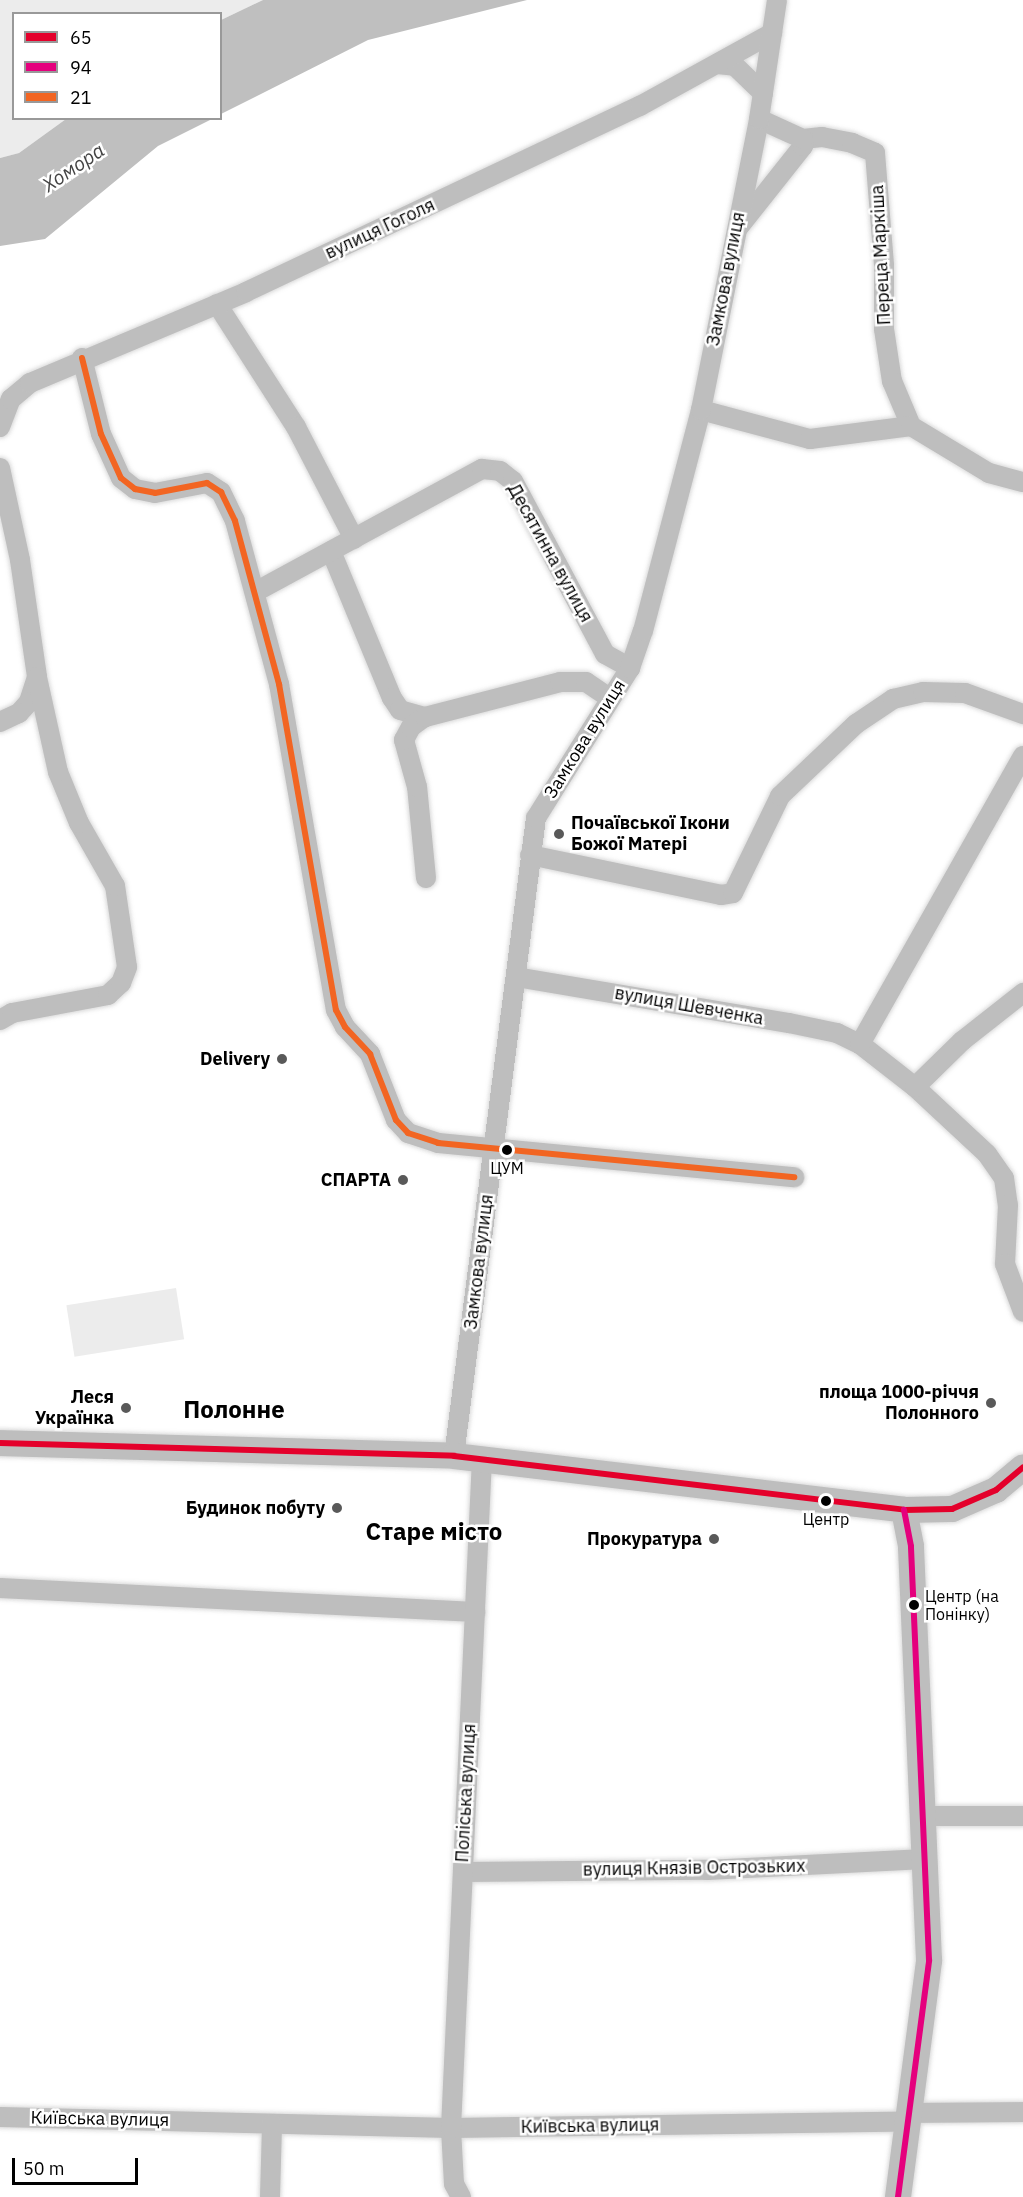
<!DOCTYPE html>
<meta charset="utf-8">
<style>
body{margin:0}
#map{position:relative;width:1023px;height:2197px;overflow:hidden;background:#fff;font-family:"IBM Plex Sans",sans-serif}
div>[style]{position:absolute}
.green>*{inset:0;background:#ececec;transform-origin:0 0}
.water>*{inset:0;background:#bfbfbf}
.roads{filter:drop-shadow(0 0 2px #dbdbdb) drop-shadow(0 0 2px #dbdbdb)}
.minor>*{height:20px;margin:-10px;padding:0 10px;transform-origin:10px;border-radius:10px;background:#bebebe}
.major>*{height:26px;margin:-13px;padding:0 13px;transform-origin:13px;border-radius:13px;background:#bebebe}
.bus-1>*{height:6px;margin:-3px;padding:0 3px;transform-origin:3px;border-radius:3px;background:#e4002b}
.bus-2>*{height:6px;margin:-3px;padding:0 3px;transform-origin:3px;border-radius:3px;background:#e5007d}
.bus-3>*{height:6px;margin:-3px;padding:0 3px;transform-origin:3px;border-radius:3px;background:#f26522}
.dots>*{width:16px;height:16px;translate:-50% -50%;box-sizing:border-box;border:3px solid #fff;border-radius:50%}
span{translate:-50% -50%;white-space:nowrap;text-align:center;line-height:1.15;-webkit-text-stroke:5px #fff;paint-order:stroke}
.bus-label{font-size:16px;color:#000}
.left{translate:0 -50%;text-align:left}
.street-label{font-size:18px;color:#000}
.poi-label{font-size:18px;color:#000;font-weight:700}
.right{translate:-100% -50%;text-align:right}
.water-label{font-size:20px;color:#444;font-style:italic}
.district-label{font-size:24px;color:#000;font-weight:700}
.legend{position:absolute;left:12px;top:12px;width:210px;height:108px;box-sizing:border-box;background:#fff;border:2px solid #999;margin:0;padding:8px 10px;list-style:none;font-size:18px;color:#000}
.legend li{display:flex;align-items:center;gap:12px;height:30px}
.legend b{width:30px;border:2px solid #999}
.scale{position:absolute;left:12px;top:2158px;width:126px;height:27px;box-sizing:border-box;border:3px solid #000;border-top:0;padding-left:8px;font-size:18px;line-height:21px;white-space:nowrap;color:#000;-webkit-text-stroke:4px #fff;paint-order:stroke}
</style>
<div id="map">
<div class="green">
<div style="clip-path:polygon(0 0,263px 0,221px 20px,220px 14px,14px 14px,14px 118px,66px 119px,19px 153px,0 158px)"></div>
<div style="left:176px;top:1288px;width:52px;height:111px;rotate:81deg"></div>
</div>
<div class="water">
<div style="clip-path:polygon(263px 0,527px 0,368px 40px,221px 114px,221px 20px)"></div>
<div style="clip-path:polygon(66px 119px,66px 118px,212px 119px,158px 146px,45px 239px,0 246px,0 158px,19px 153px)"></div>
</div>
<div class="roads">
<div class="minor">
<div style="left:717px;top:64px;width:18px;rotate:6deg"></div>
<div style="left:735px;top:66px;width:39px;rotate:44deg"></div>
<div style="left:803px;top:139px;width:19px;rotate:-6deg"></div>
<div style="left:822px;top:137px;width:31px;rotate:11deg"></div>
<div style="left:852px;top:143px;width:25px;rotate:23deg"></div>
<div style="left:875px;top:153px;width:112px;rotate:85.4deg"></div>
<div style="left:884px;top:265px;width:64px;rotate:90deg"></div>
<div style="left:884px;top:329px;width:53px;rotate:81.3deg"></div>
<div style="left:892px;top:381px;width:49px;rotate:67.1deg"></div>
<div style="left:738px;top:228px;width:105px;rotate:-51.6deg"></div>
<div style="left:803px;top:146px;width:7px;rotate:-90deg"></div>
<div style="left:803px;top:139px;width:48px;rotate:-155.6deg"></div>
<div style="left:217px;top:304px;width:146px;rotate:57.3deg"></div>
<div style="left:296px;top:427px;width:126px;rotate:62.6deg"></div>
<div style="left:82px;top:358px;width:78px;rotate:76deg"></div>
<div style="left:101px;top:434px;width:48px;rotate:65.6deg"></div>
<div style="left:121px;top:478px;width:18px;rotate:38deg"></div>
<div style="left:135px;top:489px;width:20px;rotate:11deg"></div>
<div style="left:155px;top:493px;width:53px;rotate:-10.9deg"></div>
<div style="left:207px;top:483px;width:17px;rotate:33deg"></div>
<div style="left:221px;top:492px;width:32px;rotate:64deg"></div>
<div style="left:235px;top:521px;width:169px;rotate:74.9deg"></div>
<div style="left:279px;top:684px;width:331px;rotate:80.1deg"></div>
<div style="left:336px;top:1010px;width:19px;rotate:62deg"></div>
<div style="left:345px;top:1027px;width:37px;rotate:47deg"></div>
<div style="left:370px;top:1054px;width:71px;rotate:68.5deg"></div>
<div style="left:396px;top:1120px;width:18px;rotate:47deg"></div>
<div style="left:408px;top:1133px;width:32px;rotate:18deg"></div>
<div style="left:438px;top:1143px;width:358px;rotate:5.5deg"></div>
<div style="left:701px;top:410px;width:113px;rotate:14.9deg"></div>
<div style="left:810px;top:439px;width:102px;rotate:-7.3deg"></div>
<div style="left:911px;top:426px;width:91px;rotate:31.1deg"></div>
<div style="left:989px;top:473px;width:35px;rotate:15deg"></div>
<div style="left:0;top:427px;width:30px;rotate:-69deg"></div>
<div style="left:11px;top:399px;width:25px;rotate:-40deg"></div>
<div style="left:30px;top:383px;width:234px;rotate:-22.8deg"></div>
<div style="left:246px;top:292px;width:436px;rotate:-25.3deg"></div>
<div style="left:640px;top:106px;width:151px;rotate:-28.9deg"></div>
<div style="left:0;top:468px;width:94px;rotate:77.7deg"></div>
<div style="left:20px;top:560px;width:118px;rotate:81.7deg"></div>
<div style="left:37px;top:677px;width:26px;rotate:108deg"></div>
<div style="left:29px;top:702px;width:15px;rotate:132deg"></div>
<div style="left:19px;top:713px;width:21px;rotate:155deg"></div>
<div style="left:331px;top:551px;width:159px;rotate:67.5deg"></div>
<div style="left:392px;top:698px;width:14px;rotate:56deg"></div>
<div style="left:400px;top:710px;width:26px;rotate:16deg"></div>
<div style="left:257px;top:591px;width:256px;rotate:-28.5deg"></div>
<div style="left:482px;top:469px;width:18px;rotate:6deg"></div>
<div style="left:500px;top:471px;width:16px;rotate:38deg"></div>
<div style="left:513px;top:481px;width:196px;rotate:62deg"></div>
<div style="left:605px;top:654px;width:29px;rotate:29deg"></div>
<div style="left:530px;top:855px;width:195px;rotate:11.8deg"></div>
<div style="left:721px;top:895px;width:12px;rotate:-9deg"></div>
<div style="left:733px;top:893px;width:108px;rotate:-64.1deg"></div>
<div style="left:780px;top:796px;width:105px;rotate:-43.5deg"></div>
<div style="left:856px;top:724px;width:45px;rotate:-34deg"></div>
<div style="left:893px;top:699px;width:31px;rotate:-13deg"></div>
<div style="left:923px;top:692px;width:42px;rotate:1.4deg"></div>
<div style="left:965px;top:693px;width:62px;rotate:19.9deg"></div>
<div style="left:426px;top:878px;width:91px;rotate:-95.6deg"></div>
<div style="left:417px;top:787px;width:49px;rotate:-105.5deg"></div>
<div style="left:404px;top:740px;width:15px;rotate:-62deg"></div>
<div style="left:411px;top:727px;width:17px;rotate:-36deg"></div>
<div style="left:425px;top:717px;width:139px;rotate:-14.5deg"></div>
<div style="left:560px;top:682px;width:26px"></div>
<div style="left:586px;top:682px;width:29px;rotate:34deg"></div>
<div style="left:516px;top:977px;width:277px;rotate:9.6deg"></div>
<div style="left:789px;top:1023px;width:49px;rotate:11.8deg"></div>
<div style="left:837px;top:1033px;width:25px;rotate:26deg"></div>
<div style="left:860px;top:1044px;width:70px;rotate:38deg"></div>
<div style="left:915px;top:1087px;width:98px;rotate:42.9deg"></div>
<div style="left:987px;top:1154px;width:29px;rotate:55deg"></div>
<div style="left:1004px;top:1178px;width:27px;rotate:82deg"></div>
<div style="left:1008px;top:1205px;width:59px;rotate:92.9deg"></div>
<div style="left:1005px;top:1264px;width:51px;rotate:69.4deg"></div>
<div style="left:0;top:1020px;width:14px;rotate:-30deg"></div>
<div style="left:12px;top:1013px;width:98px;rotate:-10.6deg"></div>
<div style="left:108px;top:995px;width:18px;rotate:-43deg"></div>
<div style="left:121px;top:983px;width:17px;rotate:-69deg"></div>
<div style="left:127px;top:967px;width:82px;rotate:-98.4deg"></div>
<div style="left:115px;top:886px;width:73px;rotate:-119.7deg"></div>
<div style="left:79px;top:823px;width:55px;rotate:-112.4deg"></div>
<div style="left:58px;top:772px;width:97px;rotate:-102.5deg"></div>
<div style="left:860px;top:1044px;width:331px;rotate:-60.5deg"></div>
<div style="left:915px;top:1087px;width:66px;rotate:-44.4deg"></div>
<div style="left:962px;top:1041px;width:78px;rotate:-38.2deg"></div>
<div style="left:454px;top:1456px;width:643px;rotate:-82.68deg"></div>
<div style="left:536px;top:818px;width:177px;rotate:-57.9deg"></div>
<div style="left:630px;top:668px;width:39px;rotate:-71deg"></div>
<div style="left:643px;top:631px;width:228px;rotate:-75.3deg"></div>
<div style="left:701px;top:410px;width:297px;rotate:-78.7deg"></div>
<div style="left:759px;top:119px;width:120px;rotate:-81.4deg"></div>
<div style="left:0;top:1588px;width:476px;rotate:2.9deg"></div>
<div style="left:924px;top:1816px;width:99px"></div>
<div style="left:463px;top:1872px;width:244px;rotate:-0.5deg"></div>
<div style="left:707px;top:1870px;width:218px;rotate:-2.9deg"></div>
<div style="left:911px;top:2113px;width:112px;rotate:-0.5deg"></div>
<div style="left:0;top:2117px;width:451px;rotate:1.4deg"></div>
<div style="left:451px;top:2128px;width:457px;rotate:-0.8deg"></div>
<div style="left:270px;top:2197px;width:73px;rotate:-88.4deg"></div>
<div style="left:461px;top:2197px;width:15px;rotate:-118deg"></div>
<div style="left:454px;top:2184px;width:56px;rotate:-93.1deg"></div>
<div style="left:451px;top:2128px;width:671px;rotate:-87.35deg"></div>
</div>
<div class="major">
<div style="left:0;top:1443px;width:454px;rotate:1.6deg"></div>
<div style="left:454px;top:1456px;width:453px;rotate:6.8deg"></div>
<div style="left:904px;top:1510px;width:48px;rotate:-1.2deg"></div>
<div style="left:952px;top:1509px;width:48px;rotate:-23.4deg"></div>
<div style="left:996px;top:1490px;width:35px;rotate:-40deg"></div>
<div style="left:898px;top:2197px;width:239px;rotate:-82.5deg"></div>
<div style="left:929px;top:1960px;width:414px;rotate:-92.5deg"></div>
<div style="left:911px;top:1546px;width:37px;rotate:-101deg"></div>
</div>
</div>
<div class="bus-1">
<div style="left:0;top:1443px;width:454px;rotate:1.6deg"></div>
<div style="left:454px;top:1456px;width:453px;rotate:6.8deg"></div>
<div style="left:904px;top:1510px;width:48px;rotate:-1.2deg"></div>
<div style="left:952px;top:1509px;width:48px;rotate:-23.4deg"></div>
<div style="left:996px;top:1490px;width:35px;rotate:-40deg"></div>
</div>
<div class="bus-2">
<div style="left:898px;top:2197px;width:239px;rotate:-82.5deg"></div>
<div style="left:929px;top:1960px;width:414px;rotate:-92.5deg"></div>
<div style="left:911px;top:1546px;width:37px;rotate:-101deg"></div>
</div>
<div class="bus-3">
<div style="left:82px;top:358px;width:78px;rotate:76deg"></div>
<div style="left:101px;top:434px;width:48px;rotate:65.6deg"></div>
<div style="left:121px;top:478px;width:18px;rotate:38deg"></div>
<div style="left:135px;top:489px;width:20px;rotate:11deg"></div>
<div style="left:155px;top:493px;width:53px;rotate:-10.9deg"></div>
<div style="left:207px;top:483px;width:17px;rotate:33deg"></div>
<div style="left:221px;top:492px;width:32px;rotate:64deg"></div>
<div style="left:235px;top:521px;width:169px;rotate:74.9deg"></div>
<div style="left:279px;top:684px;width:331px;rotate:80.1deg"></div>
<div style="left:336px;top:1010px;width:19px;rotate:62deg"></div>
<div style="left:345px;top:1027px;width:37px;rotate:47deg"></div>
<div style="left:370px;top:1054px;width:71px;rotate:68.5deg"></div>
<div style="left:396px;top:1120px;width:18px;rotate:47deg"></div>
<div style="left:408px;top:1133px;width:32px;rotate:18deg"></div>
<div style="left:438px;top:1143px;width:358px;rotate:5.5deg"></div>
</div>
<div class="dots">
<div style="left:559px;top:834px;background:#595959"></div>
<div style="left:282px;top:1059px;background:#595959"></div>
<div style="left:507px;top:1150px;background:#000"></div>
<div style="left:403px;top:1180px;background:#595959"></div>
<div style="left:991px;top:1403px;background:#595959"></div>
<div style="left:126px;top:1408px;background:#595959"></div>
<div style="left:826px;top:1501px;background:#000"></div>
<div style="left:337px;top:1508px;background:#595959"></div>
<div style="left:714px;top:1539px;background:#595959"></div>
<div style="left:914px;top:1605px;background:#000"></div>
</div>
<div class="bus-label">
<span style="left:507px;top:1168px">ЦУМ</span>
<span style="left:826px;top:1519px">Центр</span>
<span class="left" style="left:925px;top:1605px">Центр (на<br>Понінку)</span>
</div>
<div class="street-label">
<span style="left:380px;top:229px;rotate:-25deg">вулиця Гоголя</span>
<span style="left:881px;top:255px;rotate:-93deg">Переца Маркіша</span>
<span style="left:726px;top:279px;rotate:-79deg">Замкова вулиця</span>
<span style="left:550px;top:553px;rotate:61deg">Десятинна вулиця</span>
<span style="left:585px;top:739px;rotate:-58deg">Замкова вулиця</span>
<span style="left:689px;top:1006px;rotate:10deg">вулиця Шевченка</span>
<span style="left:479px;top:1262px;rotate:-83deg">Замкова вулиця</span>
<span style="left:466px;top:1793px;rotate:-87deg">Поліська вулиця</span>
<span style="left:694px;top:1868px;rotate:-1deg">вулиця Князів Острозьких</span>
<span style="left:100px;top:2119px;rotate:1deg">Київська вулиця</span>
<span style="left:590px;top:2126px;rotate:-1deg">Київська вулиця</span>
</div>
<div class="poi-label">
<span class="left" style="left:571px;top:834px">Почаївської Ікони<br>Божої Матері</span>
<span class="right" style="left:270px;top:1059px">Delivery</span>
<span class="right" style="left:391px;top:1180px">СПАРТА</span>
<span class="right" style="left:979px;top:1403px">площа 1000-річчя<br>Полонного</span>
<span class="right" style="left:114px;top:1408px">Леся<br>Українка</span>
<span class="right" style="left:325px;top:1508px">Будинок побуту</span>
<span class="right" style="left:702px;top:1539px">Прокуратура</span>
</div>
<div class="water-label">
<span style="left:73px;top:167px;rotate:-34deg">Хомора</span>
</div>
<div class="district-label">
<span style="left:234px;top:1410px">Полонне</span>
<span style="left:434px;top:1532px">Старе місто</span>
</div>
<ul class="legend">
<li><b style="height:8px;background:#e4002b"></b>65</li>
<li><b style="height:8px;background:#e5007d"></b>94</li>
<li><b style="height:8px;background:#f26522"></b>21</li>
</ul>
<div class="scale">50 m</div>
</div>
